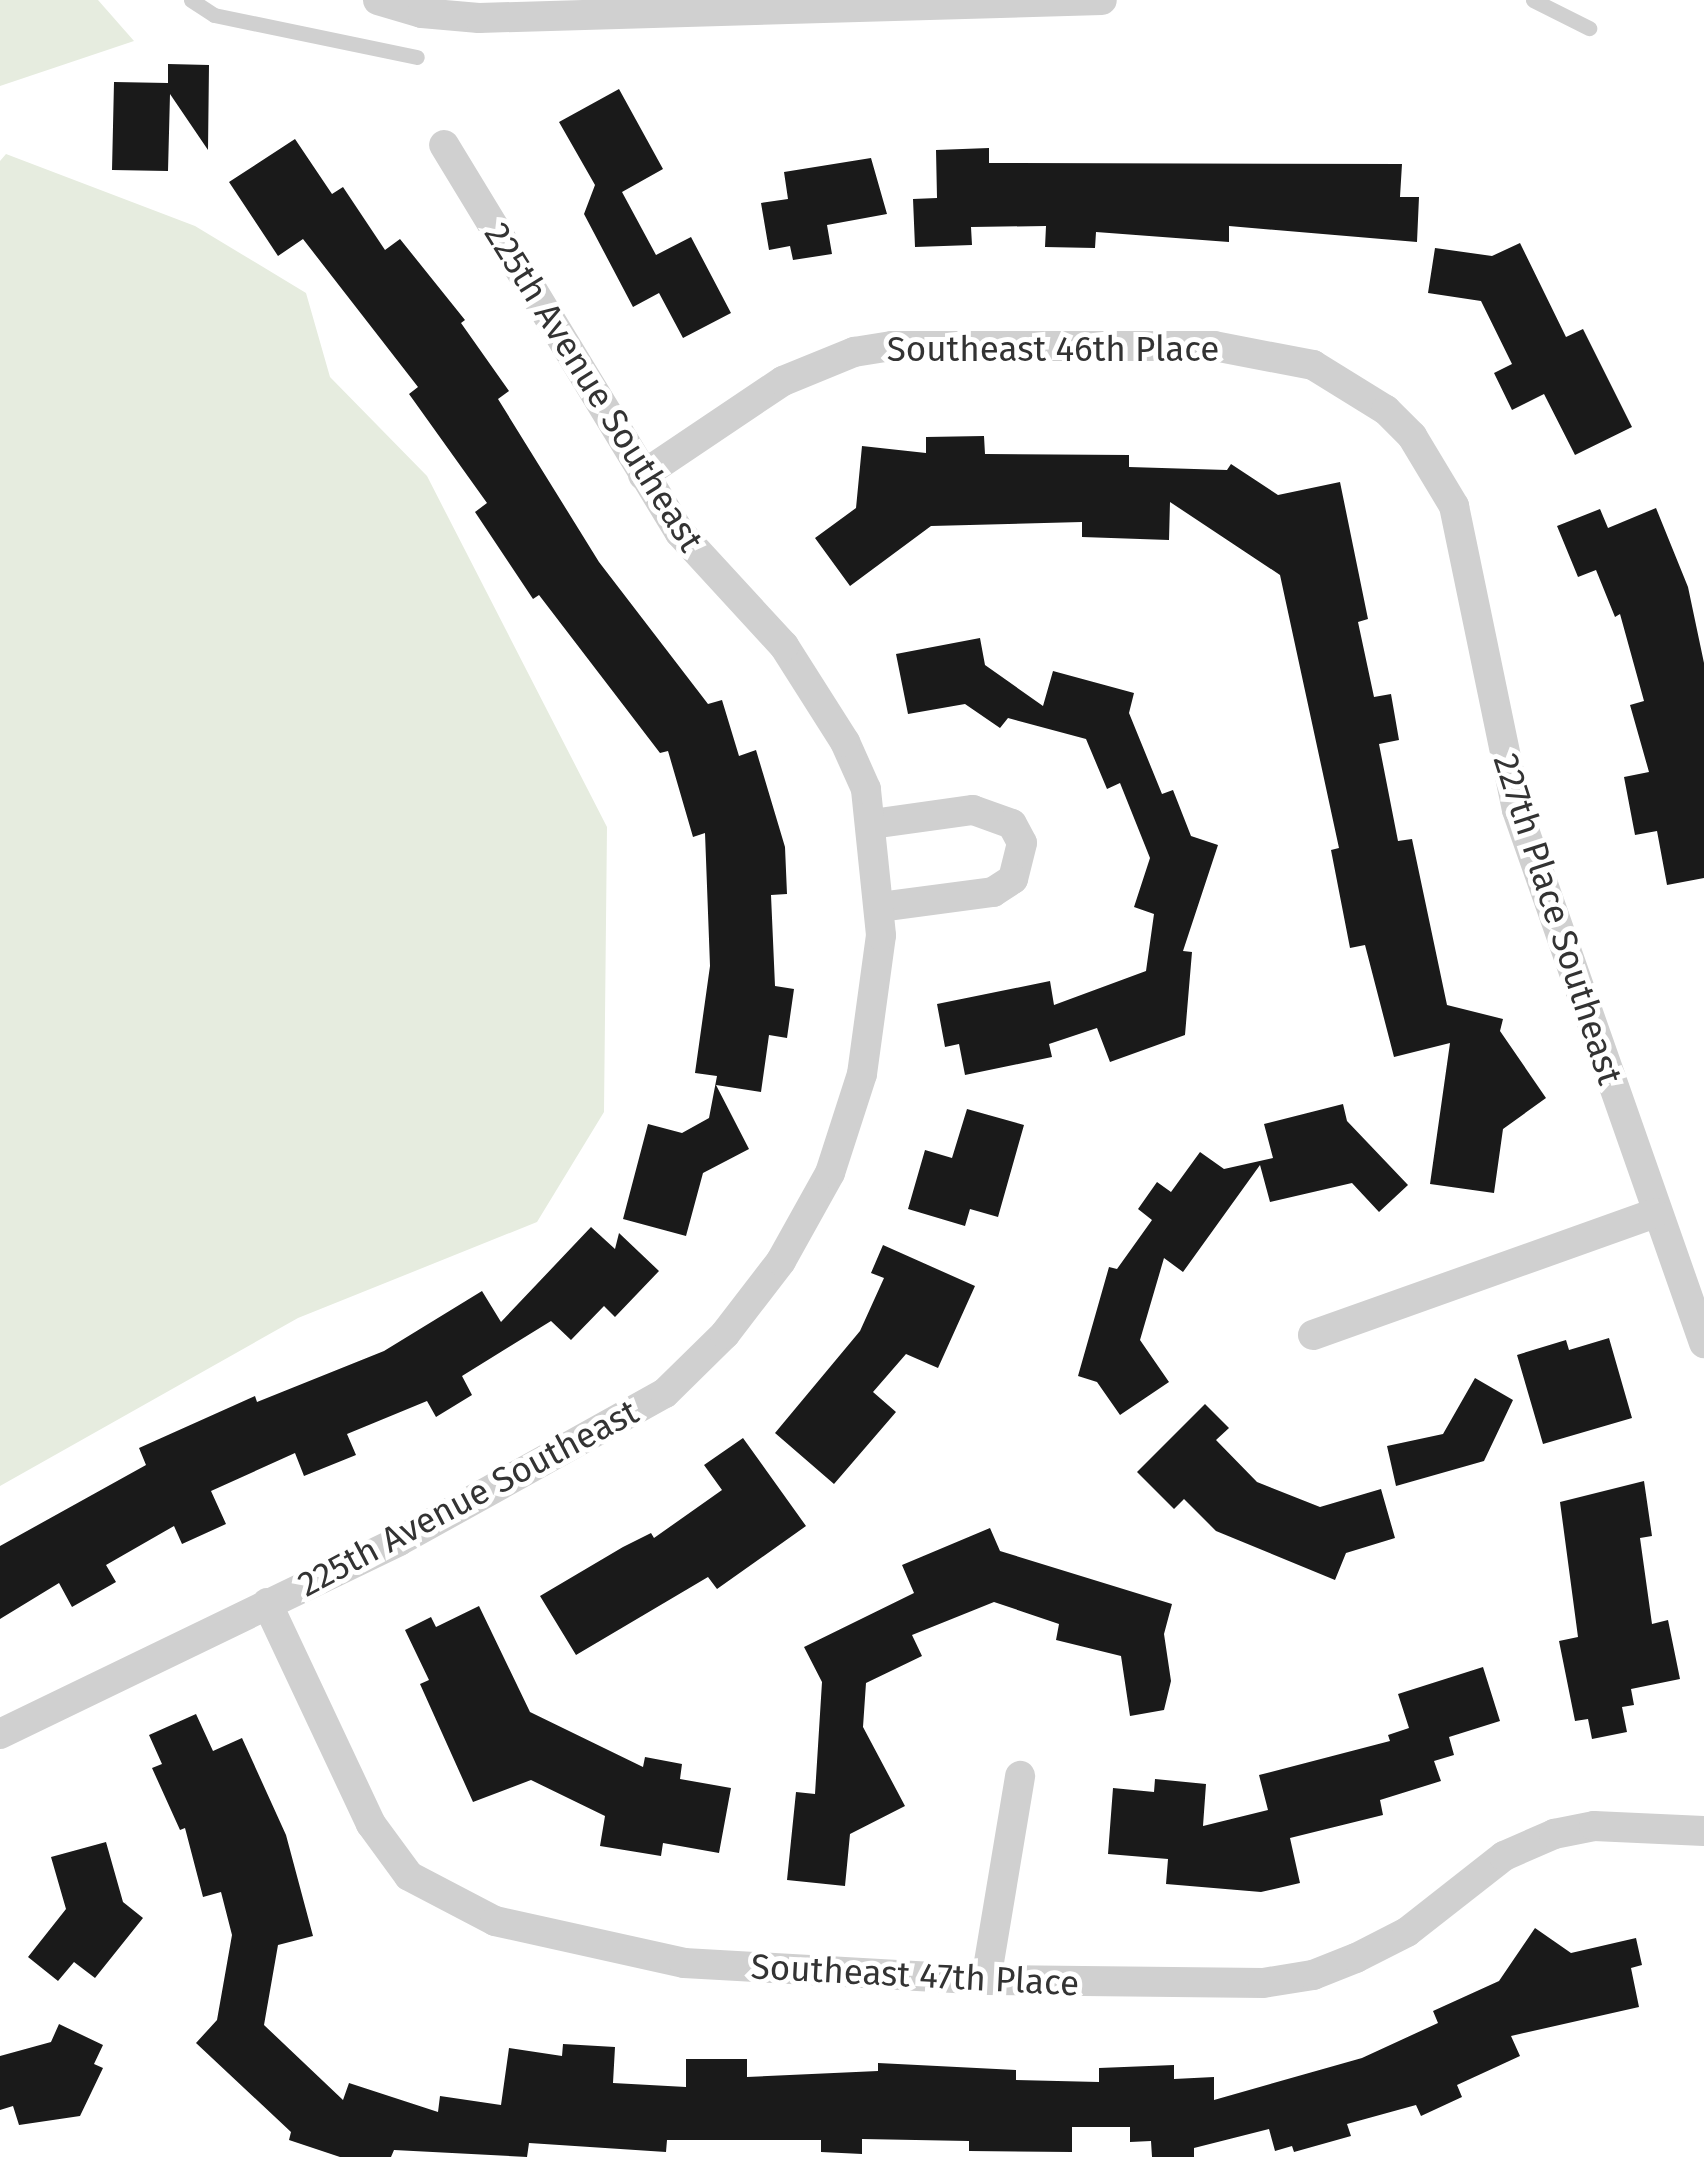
<!DOCTYPE html>
<style>
body{margin:0}
#map{position:relative;width:1704px;height:2157px;overflow:hidden;background:#fff;font-family:"Fira Sans",sans-serif}
div>[style]{position:absolute}
.green>*{inset:0;background:#e6ecdf}
.building>*{inset:0;background:#1a1a1a}
.lane>*{height:15px;margin:-7.5px;padding:0 7.5px;transform-origin:7.5px;border-radius:7.5px;background:#d0d0d0}
.street>*{height:30px;margin:-15px;padding:0 15px;transform-origin:15px;border-radius:15px;background:#d0d0d0}
span{translate:-50% -50%;white-space:nowrap;text-align:center;line-height:1.15;-webkit-text-stroke:10px #fff;paint-order:stroke}
.street-label{font-size:35px;color:#333}
</style>
<div id="map">
<div class="green">
<div style="clip-path:polygon(0 0,98px 0,134px 41px,0 86px)"></div>
<div style="clip-path:polygon(6px 154px,195px 226px,306px 293px,330px 377px,427px 476px,607px 827px,604px 1112px,537px 1222px,298px 1318px,0 1486px,0 161px)"></div>
</div>
<div class="building">
<div style="clip-path:polygon(168px 64px,209px 65px,208px 150px,170px 94px,168px 171px,112px 170px,114px 82px,168px 83px)"></div>
<div style="clip-path:polygon(619px 89px,663px 169px,622px 192px,656px 255px,691px 237px,731px 313px,683px 338px,659px 293px,633px 307px,584px 214px,595px 185px,559px 122px)"></div>
<div style="clip-path:polygon(295px 139px,332px 194px,343px 187px,385px 250px,400px 239px,465px 320px,461px 323px,509px 391px,498px 399px,599px 562px,708px 704px,722px 700px,739px 756px,756px 750px,785px 847px,787px 894px,771px 895px,775px 986px,794px 989px,787px 1038px,769px 1035px,761px 1092px,716px 1085px,749px 1149px,703px 1173px,686px 1236px,623px 1219px,648px 1124px,682px 1133px,709px 1118px,717px 1076px,695px 1073px,710px 966px,705px 833px,693px 837px,668px 751px,660px 753px,539px 595px,533px 599px,475px 512px,487px 503px,409px 394px,418px 387px,303px 239px,278px 256px,229px 182px)"></div>
<div style="clip-path:polygon(989px 148px,989px 163px,1402px 164px,1400px 197px,1419px 197px,1417px 242px,1229px 226px,1229px 242px,1096px 232px,1095px 248px,1045px 247px,1046px 226px,971px 227px,972px 245px,915px 247px,913px 199px,937px 198px,936px 150px)"></div>
<div style="clip-path:polygon(871px 158px,887px 214px,827px 225px,832px 254px,793px 260px,790px 246px,769px 250px,761px 203px,788px 199px,784px 172px)"></div>
<div style="clip-path:polygon(1520px 243px,1566px 337px,1583px 329px,1632px 427px,1575px 455px,1544px 394px,1512px 410px,1494px 373px,1512px 364px,1481px 301px,1428px 293px,1435px 248px,1492px 256px)"></div>
<div style="clip-path:polygon(984px 436px,985px 454px,1129px 455px,1129px 467px,1227px 470px,1231px 464px,1278px 495px,1340px 482px,1368px 619px,1358px 622px,1374px 697px,1391px 694px,1399px 740px,1379px 744px,1398px 841px,1412px 839px,1447px 1005px,1503px 1019px,1500px 1031px,1546px 1098px,1503px 1129px,1494px 1193px,1430px 1184px,1450px 1043px,1394px 1057px,1365px 945px,1350px 948px,1331px 850px,1339px 848px,1280px 575px,1170px 502px,1169px 540px,1082px 537px,1082px 522px,931px 526px,850px 586px,815px 538px,856px 508px,862px 446px,926px 453px,926px 437px)"></div>
<div style="clip-path:polygon(1656px 508px,1688px 587px,1704px 663px,1704px 878px,1667px 885px,1657px 831px,1635px 835px,1624px 777px,1649px 772px,1630px 705px,1644px 701px,1620px 614px,1615px 617px,1596px 570px,1578px 577px,1557px 526px,1600px 509px,1608px 528px)"></div>
<div style="clip-path:polygon(980px 638px,985px 665px,1043px 706px,1053px 671px,1134px 693px,1129px 713px,1162px 794px,1173px 790px,1191px 836px,1218px 845px,1183px 951px,1192px 952px,1185px 1035px,1110px 1062px,1097px 1028px,1049px 1044px,1052px 1057px,965px 1075px,959px 1044px,945px 1047px,937px 1004px,1050px 981px,1054px 1005px,1146px 971px,1154px 914px,1134px 907px,1150px 858px,1120px 783px,1107px 789px,1086px 739px,1008px 718px,1000px 728px,965px 704px,908px 714px,896px 654px)"></div>
<div style="clip-path:polygon(1343px 1104px,1347px 1121px,1408px 1185px,1379px 1212px,1352px 1183px,1270px 1202px,1260px 1165px,1183px 1272px,1164px 1258px,1140px 1340px,1169px 1382px,1120px 1415px,1097px 1382px,1078px 1376px,1109px 1267px,1117px 1269px,1152px 1220px,1138px 1209px,1157px 1182px,1171px 1192px,1200px 1152px,1224px 1169px,1273px 1158px,1264px 1124px)"></div>
<div style="clip-path:polygon(967px 1109px,1024px 1125px,998px 1217px,970px 1209px,965px 1226px,908px 1209px,925px 1150px,952px 1158px)"></div>
<div style="clip-path:polygon(591px 1227px,615px 1249px,619px 1233px,659px 1271px,615px 1317px,604px 1306px,571px 1340px,551px 1321px,462px 1376px,472px 1395px,436px 1417px,427px 1401px,347px 1434px,356px 1455px,304px 1476px,295px 1453px,211px 1491px,226px 1524px,182px 1544px,174px 1526px,106px 1565px,116px 1582px,72px 1607px,59px 1583px,0 1619px,0 1546px,146px 1465px,139px 1448px,255px 1396px,257px 1402px,384px 1351px,482px 1291px,501px 1322px)"></div>
<div style="clip-path:polygon(883px 1245px,975px 1286px,938px 1368px,906px 1354px,873px 1392px,896px 1412px,834px 1484px,775px 1433px,860px 1331px,884px 1278px,871px 1273px)"></div>
<div style="clip-path:polygon(1609px 1338px,1632px 1418px,1543px 1444px,1517px 1355px,1566px 1340px,1569px 1350px)"></div>
<div style="clip-path:polygon(1475px 1378px,1513px 1400px,1484px 1461px,1396px 1486px,1387px 1446px,1443px 1434px)"></div>
<div style="clip-path:polygon(1205px 1404px,1229px 1428px,1216px 1440px,1257px 1482px,1320px 1507px,1381px 1489px,1395px 1538px,1346px 1553px,1335px 1580px,1216px 1531px,1184px 1499px,1174px 1509px,1137px 1472px)"></div>
<div style="clip-path:polygon(743px 1438px,806px 1526px,717px 1589px,708px 1577px,576px 1655px,540px 1596px,623px 1547px,651px 1533px,654px 1538px,722px 1490px,704px 1465px)"></div>
<div style="clip-path:polygon(1644px 1481px,1652px 1536px,1640px 1538px,1652px 1624px,1668px 1620px,1680px 1679px,1631px 1689px,1634px 1705px,1622px 1707px,1627px 1732px,1592px 1739px,1588px 1719px,1575px 1721px,1559px 1641px,1578px 1637px,1560px 1502px)"></div>
<div style="clip-path:polygon(990px 1528px,1000px 1551px,1172px 1604px,1164px 1634px,1171px 1681px,1164px 1710px,1130px 1716px,1121px 1656px,1056px 1640px,1059px 1624px,994px 1602px,912px 1635px,922px 1656px,866px 1683px,863px 1727px,905px 1806px,850px 1834px,845px 1886px,787px 1880px,796px 1792px,815px 1794px,822px 1682px,804px 1647px,914px 1593px,902px 1565px)"></div>
<div style="clip-path:polygon(479px 1606px,530px 1712px,643px 1767px,645px 1757px,682px 1764px,680px 1779px,731px 1788px,719px 1853px,663px 1843px,661px 1856px,600px 1846px,605px 1816px,531px 1780px,473px 1802px,420px 1684px,429px 1680px,405px 1630px,431px 1617px,436px 1627px)"></div>
<div style="clip-path:polygon(1483px 1667px,1500px 1721px,1449px 1737px,1454px 1755px,1434px 1761px,1441px 1781px,1380px 1800px,1383px 1815px,1290px 1838px,1300px 1883px,1261px 1892px,1166px 1884px,1168px 1859px,1108px 1854px,1113px 1788px,1154px 1792px,1155px 1779px,1206px 1784px,1203px 1826px,1268px 1810px,1259px 1775px,1390px 1741px,1388px 1735px,1409px 1728px,1398px 1694px)"></div>
<div style="clip-path:polygon(196px 1714px,213px 1751px,242px 1738px,286px 1835px,313px 1936px,278px 1945px,264px 2025px,343px 2100px,349px 2083px,438px 2112px,440px 2096px,501px 2105px,509px 2048px,562px 2056px,563px 2044px,615px 2047px,613px 2083px,686px 2087px,686px 2059px,747px 2059px,747px 2077px,878px 2071px,878px 2063px,1016px 2070px,1016px 2080px,1099px 2082px,1099px 2068px,1174px 2065px,1174px 2079px,1214px 2077px,1214px 2100px,1362px 2058px,1438px 2023px,1433px 2011px,1499px 1981px,1535px 1928px,1571px 1953px,1636px 1938px,1642px 1965px,1631px 1968px,1639px 2007px,1511px 2036px,1520px 2056px,1457px 2085px,1462px 2097px,1421px 2116px,1416px 2105px,1347px 2124px,1351px 2136px,1294px 2152px,1292px 2146px,1275px 2151px,1269px 2129px,1194px 2148px,1194px 2157px,1152px 2157px,1151px 2141px,1130px 2142px,1130px 2127px,1072px 2127px,1072px 2152px,969px 2151px,969px 2141px,862px 2139px,862px 2154px,821px 2152px,821px 2140px,667px 2140px,666px 2152px,529px 2143px,527px 2157px,394px 2150px,391px 2157px,340px 2157px,289px 2140px,291px 2132px,196px 2043px,217px 2020px,232px 1935px,221px 1892px,203px 1897px,185px 1828px,180px 1830px,152px 1768px,162px 1764px,149px 1735px)"></div>
<div style="clip-path:polygon(106px 1842px,123px 1902px,143px 1918px,95px 1978px,74px 1962px,58px 1981px,28px 1957px,66px 1909px,51px 1857px)"></div>
<div style="clip-path:polygon(59px 2024px,103px 2045px,94px 2064px,103px 2068px,80px 2116px,19px 2125px,13px 2106px,0 2110px,0 2056px,51px 2042px)"></div>
</div>
<div class="lane">
<div style="left:191px;top:0;width:27px;rotate:33deg"></div>
<div style="left:214px;top:15px;width:207px;rotate:11.7deg"></div>
<div style="left:1533px;top:0;width:63px;rotate:26.6deg"></div>
</div>
<div class="street">
<div style="left:378px;top:0;width:46px;rotate:16.5deg"></div>
<div style="left:422px;top:13px;width:57px;rotate:5deg"></div>
<div style="left:479px;top:18px;width:623px;rotate:-1.65deg"></div>
<div style="left:643px;top:475px;width:169px;rotate:-33.9deg"></div>
<div style="left:783px;top:381px;width:77px;rotate:-22.2deg"></div>
<div style="left:854px;top:352px;width:38px;rotate:-9deg"></div>
<div style="left:892px;top:346px;width:322px"></div>
<div style="left:1214px;top:346px;width:101px;rotate:10.9deg"></div>
<div style="left:1313px;top:365px;width:86px;rotate:31.7deg"></div>
<div style="left:1386px;top:410px;width:37px;rotate:45deg"></div>
<div style="left:1412px;top:436px;width:82px;rotate:59deg"></div>
<div style="left:1454px;top:506px;width:310px;rotate:78.3deg"></div>
<div style="left:1517px;top:810px;width:565px;rotate:70.67deg"></div>
<div style="left:872px;top:824px;width:102px;rotate:-7.9deg"></div>
<div style="left:973px;top:810px;width:41px;rotate:19.7deg"></div>
<div style="left:1012px;top:824px;width:21px;rotate:62deg"></div>
<div style="left:1022px;top:843px;width:37px;rotate:104deg"></div>
<div style="left:1013px;top:879px;width:24px;rotate:147deg"></div>
<div style="left:993px;top:892px;width:115px;rotate:172.5deg"></div>
<div style="left:1313px;top:1335px;width:363px;rotate:-19.6deg"></div>
<div style="left:267px;top:1603px;width:244px;rotate:64.8deg"></div>
<div style="left:371px;top:1824px;width:64px;rotate:53.8deg"></div>
<div style="left:409px;top:1876px;width:97px;rotate:27.6deg"></div>
<div style="left:495px;top:1921px;width:194px;rotate:12.5deg"></div>
<div style="left:684px;top:1963px;width:302px;rotate:3.2deg"></div>
<div style="left:986px;top:1980px;width:277px;rotate:0.6deg"></div>
<div style="left:1263px;top:1983px;width:51px;rotate:-9.1deg"></div>
<div style="left:1313px;top:1975px;width:46px;rotate:-21.6deg"></div>
<div style="left:1356px;top:1958px;width:57px;rotate:-27deg"></div>
<div style="left:1407px;top:1932px;width:123px;rotate:-38.1deg"></div>
<div style="left:1504px;top:1856px;width:55px;rotate:-23.7deg"></div>
<div style="left:1554px;top:1834px;width:41px;rotate:-11.3deg"></div>
<div style="left:1594px;top:1826px;width:110px;rotate:2.6deg"></div>
<div style="left:0;top:1734px;width:443px;rotate:-25.8deg"></div>
<div style="left:399px;top:1541px;width:304px;rotate:-29.1deg"></div>
<div style="left:665px;top:1393px;width:84px;rotate:-44.5deg"></div>
<div style="left:725px;top:1334px;width:92px;rotate:-52.5deg"></div>
<div style="left:781px;top:1261px;width:101px;rotate:-60.9deg"></div>
<div style="left:830px;top:1173px;width:104px;rotate:-72.1deg"></div>
<div style="left:862px;top:1074px;width:140px;rotate:-82.2deg"></div>
<div style="left:881px;top:935px;width:147px;rotate:-95.9deg"></div>
<div style="left:866px;top:789px;width:51px;rotate:-114.1deg"></div>
<div style="left:845px;top:742px;width:114px;rotate:-122.4deg"></div>
<div style="left:784px;top:646px;width:154px;rotate:-132.6deg"></div>
<div style="left:680px;top:533px;width:454px;rotate:-121.3deg"></div>
<div style="left:986px;top:1980px;width:207px;rotate:-80.5deg"></div>
</div>
<div class="street-label">
<span style="left:1053px;top:349px">Southeast 46th Place</span>
<span style="left:594px;top:387px;rotate:58deg">225th Avenue Southeast</span>
<span style="left:1558px;top:919px;rotate:72deg">227th Place Southeast</span>
<span style="left:468px;top:1498px;rotate:-28deg">225th Avenue Southeast</span>
<span style="left:915px;top:1975px;rotate:3deg">Southeast 47th Place</span>
</div>
</div>
